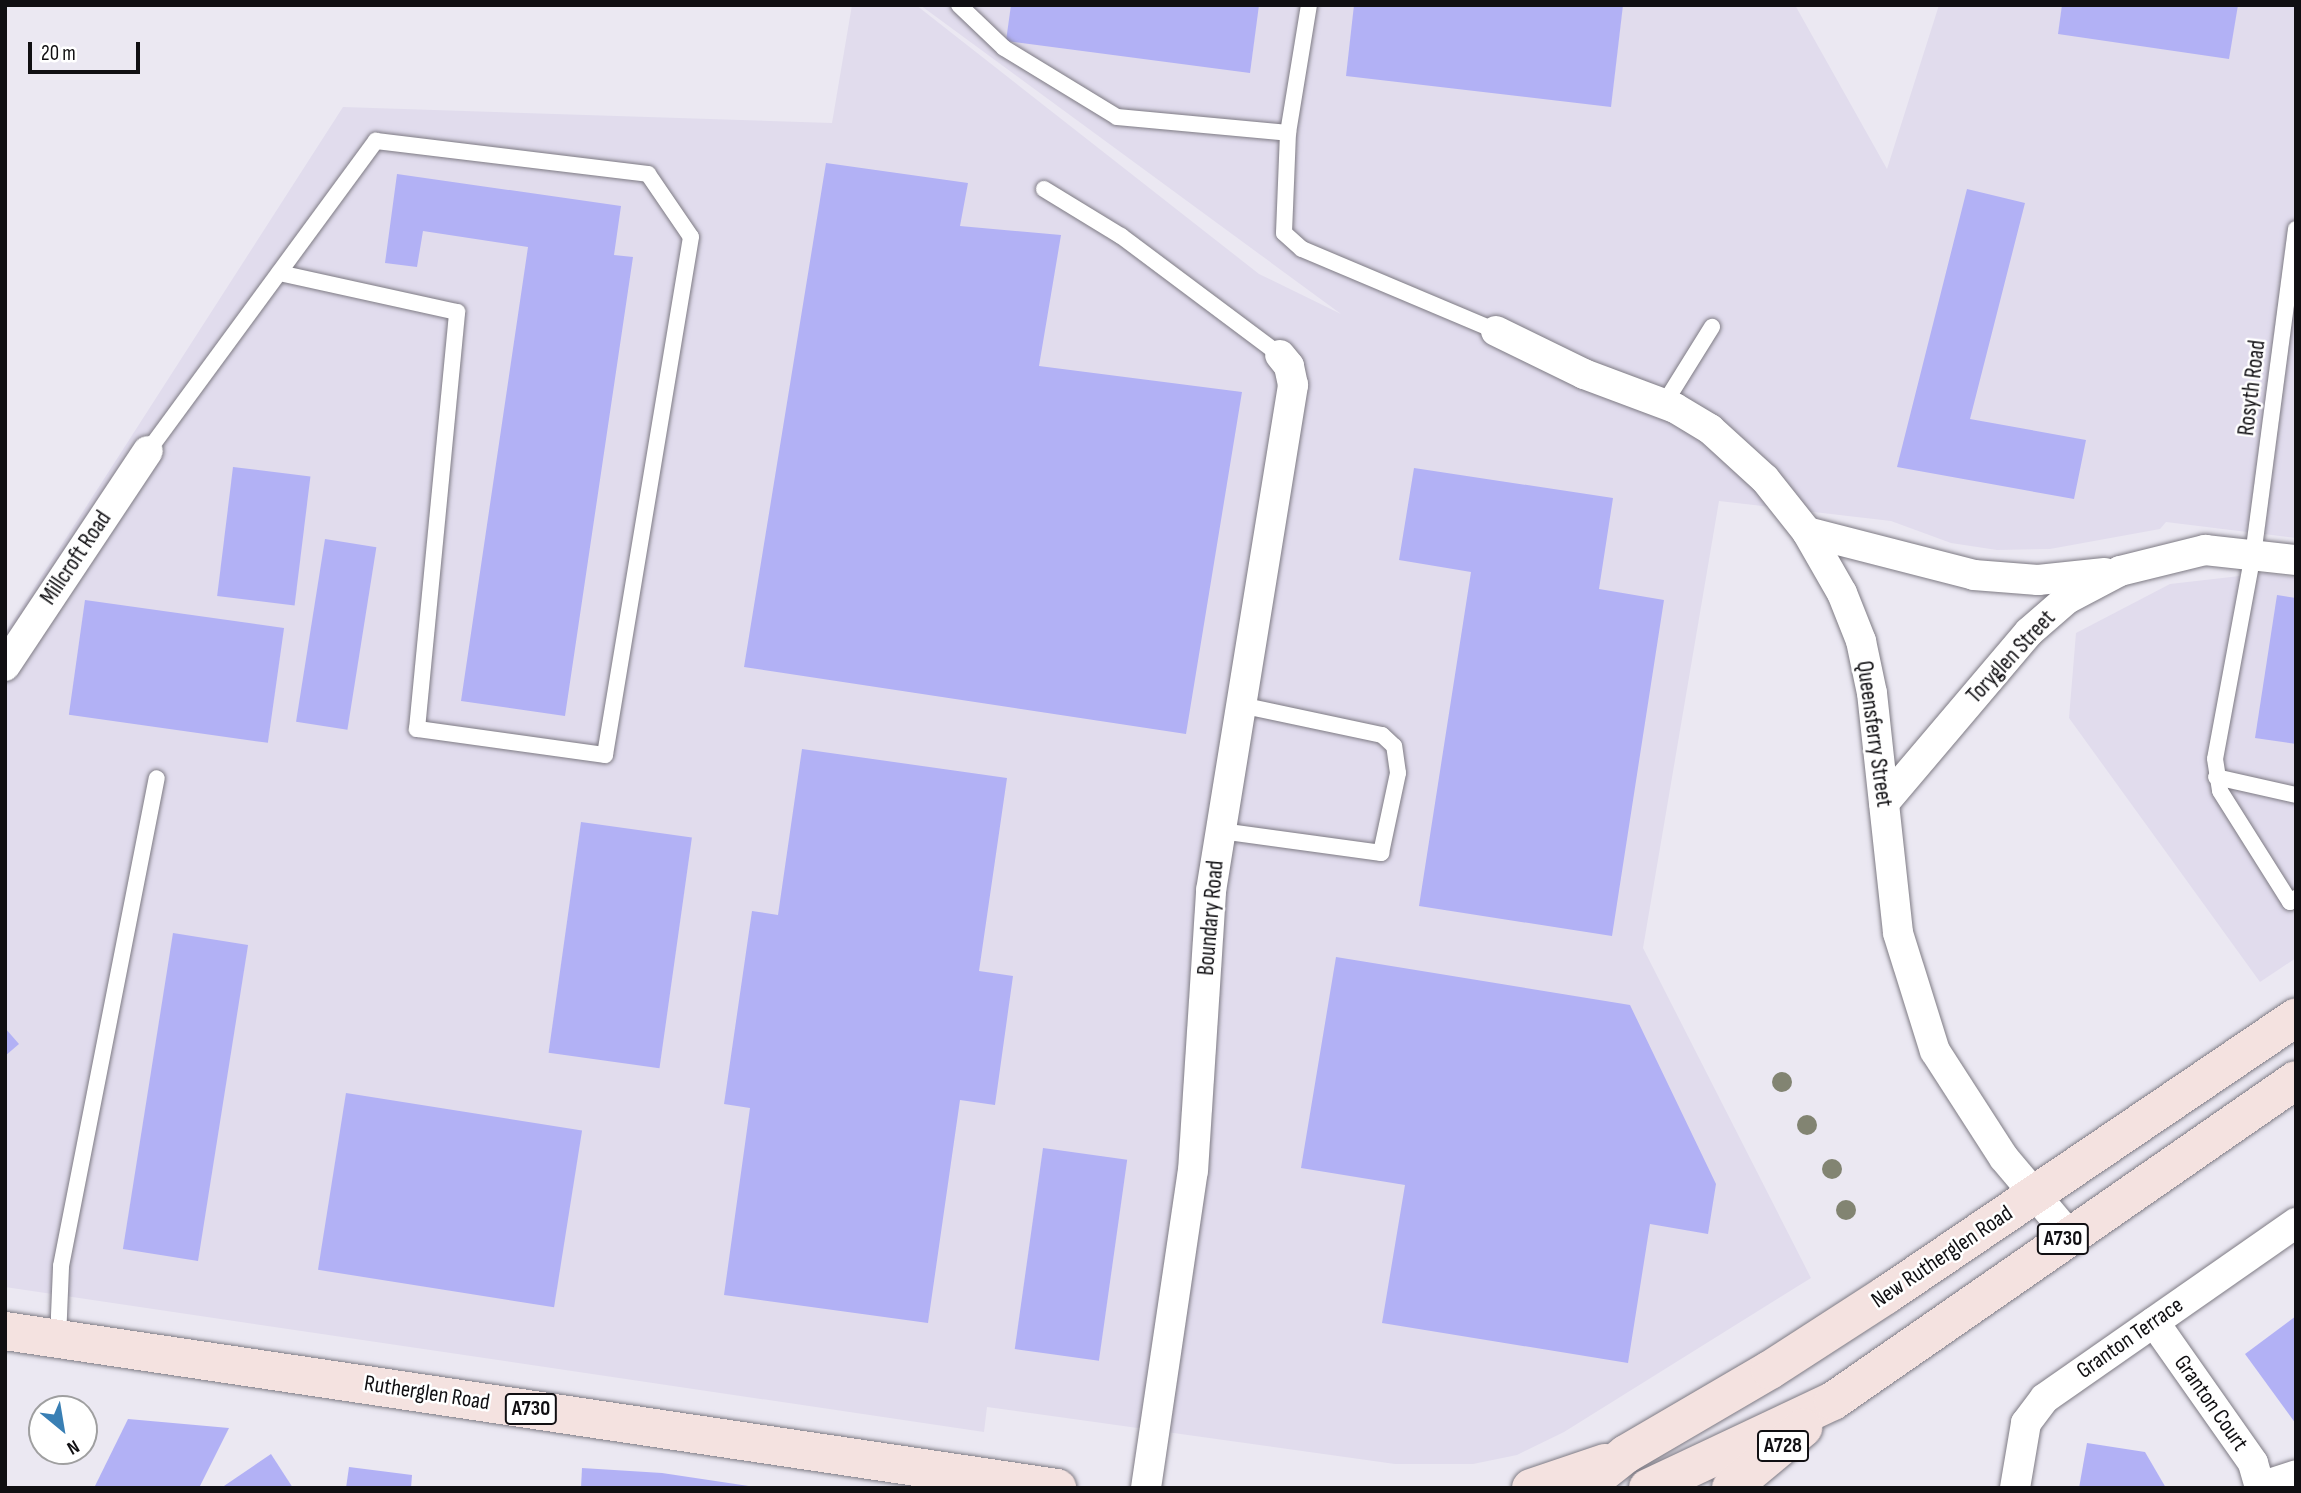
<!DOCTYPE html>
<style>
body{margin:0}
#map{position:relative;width:2301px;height:1493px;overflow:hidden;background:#ebe8f2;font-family:"Sofia Sans Condensed",sans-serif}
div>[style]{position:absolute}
.built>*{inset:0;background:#e1dced}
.building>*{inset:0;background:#b2b1f5;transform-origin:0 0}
.roads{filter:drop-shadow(0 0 2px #7e7b84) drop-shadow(0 0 2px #7e7b84)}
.lane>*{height:16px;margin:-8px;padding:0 8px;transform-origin:8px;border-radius:8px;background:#fff}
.street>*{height:30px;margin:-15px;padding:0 15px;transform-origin:15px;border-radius:15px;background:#fff}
.primary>*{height:38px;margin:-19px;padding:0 19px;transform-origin:19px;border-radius:19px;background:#f4e2e0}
.trees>*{width:20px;height:20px;margin:-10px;border-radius:50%;background:#828472}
span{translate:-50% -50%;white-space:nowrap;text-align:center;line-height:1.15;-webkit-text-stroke:5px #fff;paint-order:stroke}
.shield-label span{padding:2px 5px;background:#fff;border:2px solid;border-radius:5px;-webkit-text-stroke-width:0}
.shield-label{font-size:21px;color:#100f12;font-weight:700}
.street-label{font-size:23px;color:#100f12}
.frame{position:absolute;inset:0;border:7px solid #100f12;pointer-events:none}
.north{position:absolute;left:28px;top:1395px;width:70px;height:70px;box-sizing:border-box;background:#fff;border:2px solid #9f9fa0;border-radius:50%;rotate:150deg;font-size:19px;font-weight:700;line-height:28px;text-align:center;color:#100f12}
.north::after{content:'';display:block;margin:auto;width:24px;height:32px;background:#397fb4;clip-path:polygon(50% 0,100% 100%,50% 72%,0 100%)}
.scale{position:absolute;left:28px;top:42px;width:112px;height:32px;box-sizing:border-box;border:4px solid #100f12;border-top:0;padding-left:9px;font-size:21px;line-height:24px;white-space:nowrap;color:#100f12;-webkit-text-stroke:5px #fff;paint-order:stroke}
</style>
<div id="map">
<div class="built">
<div style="clip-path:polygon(852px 5px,916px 5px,1259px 274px,1341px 314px,920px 5px,1795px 5px,1887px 169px,1939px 5px,2296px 5px,2296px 538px,2166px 522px,2160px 529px,2050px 549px,1997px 550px,1951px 543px,1891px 521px,1719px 501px,1643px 948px,1811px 1278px,1564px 1432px,1517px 1455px,1473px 1464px,1395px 1464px,987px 1407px,984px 1432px,5px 1287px,5px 633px,343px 107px,832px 123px)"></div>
<div style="clip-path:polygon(2266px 573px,2296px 578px,2296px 958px,2260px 982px,2069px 718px,2076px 633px,2170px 584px)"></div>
</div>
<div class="building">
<div style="clip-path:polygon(1011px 5px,1259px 5px,1250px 73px,1006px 41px)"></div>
<div style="clip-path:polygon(1354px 5px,1623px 5px,1611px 107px,1346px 76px)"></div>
<div style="clip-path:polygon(2062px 5px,2238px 5px,2229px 59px,2058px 34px)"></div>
<div style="clip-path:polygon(826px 163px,968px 183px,960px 226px,1061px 235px,1039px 366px,1242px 392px,1186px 734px,744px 667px)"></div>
<div style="clip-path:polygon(397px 174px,621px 206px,614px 255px,633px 257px,565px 716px,461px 701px,528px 247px,423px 231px,417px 267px,385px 263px)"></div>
<div style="clip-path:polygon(1967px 189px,2025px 203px,1970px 419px,2086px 440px,2074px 499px,1897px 467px)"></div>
<div style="left:233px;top:467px;width:78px;height:130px;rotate:7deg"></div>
<div style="clip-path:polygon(1414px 468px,1613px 498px,1599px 589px,1664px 600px,1612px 936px,1419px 906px,1471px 572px,1399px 560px)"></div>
<div style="left:325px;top:539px;width:52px;height:185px;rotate:9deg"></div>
<div style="clip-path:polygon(2277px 595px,2296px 598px,2296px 744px,2255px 738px)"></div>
<div style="left:85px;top:600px;width:201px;height:116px;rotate:8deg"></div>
<div style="clip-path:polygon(802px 749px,1007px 778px,979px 971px,1013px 976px,995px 1105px,960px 1100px,928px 1323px,724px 1295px,750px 1108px,724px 1104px,752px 911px,778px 915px)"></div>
<div style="left:581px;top:822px;width:112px;height:233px;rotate:8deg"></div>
<div style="left:173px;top:933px;width:76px;height:320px;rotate:9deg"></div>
<div style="clip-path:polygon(1336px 957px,1630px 1005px,1716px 1184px,1708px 1234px,1650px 1224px,1628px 1363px,1382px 1323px,1405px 1185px,1301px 1168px)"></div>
<div style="clip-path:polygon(5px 1028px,19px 1044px,5px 1056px)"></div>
<div style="left:346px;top:1093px;width:239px;height:179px;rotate:9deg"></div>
<div style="left:1043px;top:1148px;width:85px;height:203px;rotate:8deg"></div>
<div style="clip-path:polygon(2296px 1316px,2296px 1424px,2245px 1354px)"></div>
<div style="clip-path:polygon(128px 1419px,229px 1428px,199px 1488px,94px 1488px)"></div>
<div style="clip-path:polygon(2087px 1443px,2145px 1452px,2166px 1488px,2079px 1488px)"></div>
<div style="clip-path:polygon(271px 1454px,293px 1488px,221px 1488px)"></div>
<div style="clip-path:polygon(349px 1467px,412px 1475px,411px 1488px,346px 1488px)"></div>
<div style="clip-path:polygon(582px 1468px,662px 1473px,762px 1488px,581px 1488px)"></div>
</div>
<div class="roads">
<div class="lane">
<div style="left:959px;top:5px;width:62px;rotate:43.7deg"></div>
<div style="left:1004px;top:48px;width:132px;rotate:31.4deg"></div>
<div style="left:1117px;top:117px;width:172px;rotate:5.3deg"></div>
<div style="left:1288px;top:133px;width:130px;rotate:-80.7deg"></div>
<div style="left:1288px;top:133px;width:100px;rotate:92.3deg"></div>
<div style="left:1284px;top:233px;width:24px;rotate:42deg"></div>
<div style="left:1302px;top:249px;width:211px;rotate:22.9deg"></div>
<div style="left:1044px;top:189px;width:90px;rotate:31.4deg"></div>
<div style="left:1121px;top:236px;width:199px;rotate:36.8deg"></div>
<div style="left:2296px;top:229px;width:328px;rotate:97.5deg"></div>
<div style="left:2253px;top:554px;width:208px;rotate:100.5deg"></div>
<div style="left:2215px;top:759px;width:32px;rotate:81deg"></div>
<div style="left:2220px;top:791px;width:131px;rotate:57.8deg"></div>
<div style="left:2290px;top:902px;width:7px;rotate:-34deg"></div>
<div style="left:1664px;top:404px;width:91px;rotate:-58.1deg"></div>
<div style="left:148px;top:451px;width:385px;rotate:-53.7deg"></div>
<div style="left:376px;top:141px;width:274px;rotate:6.9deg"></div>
<div style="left:648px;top:174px;width:76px;rotate:55.7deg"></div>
<div style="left:691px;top:237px;width:525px;rotate:99.43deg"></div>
<div style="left:605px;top:755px;width:190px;rotate:-172.1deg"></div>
<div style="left:417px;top:729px;width:419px;rotate:-84.5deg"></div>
<div style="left:457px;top:312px;width:182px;rotate:-167.6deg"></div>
<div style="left:2216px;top:777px;width:82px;rotate:12.7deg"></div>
<div style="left:1221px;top:831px;width:162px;rotate:7.8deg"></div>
<div style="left:1381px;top:853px;width:82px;rotate:-78deg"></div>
<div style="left:1398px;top:773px;width:27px;rotate:-98deg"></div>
<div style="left:1394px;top:746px;width:16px;rotate:-137deg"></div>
<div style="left:1382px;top:735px;width:144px;rotate:-168deg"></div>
<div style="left:58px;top:1339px;width:73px;rotate:-87.6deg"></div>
<div style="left:61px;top:1266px;width:497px;rotate:-78.9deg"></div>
</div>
<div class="street">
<div style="left:1496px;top:331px;width:98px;rotate:26deg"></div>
<div style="left:1584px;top:374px;width:97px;rotate:20.5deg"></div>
<div style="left:1675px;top:408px;width:41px;rotate:31deg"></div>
<div style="left:1710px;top:429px;width:74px;rotate:42.3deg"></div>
<div style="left:1765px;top:479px;width:68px;rotate:51.6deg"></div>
<div style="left:1807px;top:532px;width:70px;rotate:60.2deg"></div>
<div style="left:1842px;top:593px;width:52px;rotate:68.4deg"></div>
<div style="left:1861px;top:641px;width:53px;rotate:78.1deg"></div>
<div style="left:1872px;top:693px;width:241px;rotate:83.8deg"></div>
<div style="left:1898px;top:933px;width:124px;rotate:72.6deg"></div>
<div style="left:1935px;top:1051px;width:127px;rotate:57.2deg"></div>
<div style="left:2004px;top:1158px;width:101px;rotate:49.8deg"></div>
<div style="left:1807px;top:532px;width:172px;rotate:14.4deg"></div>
<div style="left:1974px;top:575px;width:64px;rotate:4.5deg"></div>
<div style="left:2038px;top:580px;width:67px;rotate:-6deg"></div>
<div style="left:5px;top:666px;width:258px;rotate:-56.4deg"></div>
<div style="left:1884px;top:803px;width:224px;rotate:-49.7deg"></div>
<div style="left:2029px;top:632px;width:50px;rotate:-41deg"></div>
<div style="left:2067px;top:599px;width:60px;rotate:-27.8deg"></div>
<div style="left:2120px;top:571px;width:88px;rotate:-13.9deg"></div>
<div style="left:2205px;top:550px;width:92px;rotate:6.3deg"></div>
<div style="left:2154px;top:1322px;width:172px;rotate:54.9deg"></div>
<div style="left:2253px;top:1463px;width:26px;rotate:74deg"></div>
<div style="left:2260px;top:1487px;width:38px;rotate:-18deg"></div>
<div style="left:1146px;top:1488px;width:320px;rotate:-81.6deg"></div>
<div style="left:1193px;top:1171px;width:281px;rotate:-86.3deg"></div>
<div style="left:1211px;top:891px;width:513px;rotate:-80.79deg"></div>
<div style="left:1293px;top:385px;width:19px;rotate:-102deg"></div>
<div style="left:1289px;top:366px;width:14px;rotate:-129deg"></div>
<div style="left:2015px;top:1488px;width:66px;rotate:-80.4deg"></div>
<div style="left:2026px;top:1423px;width:31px;rotate:-53deg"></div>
<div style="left:2045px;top:1398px;width:306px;rotate:-34.9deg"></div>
</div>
<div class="primary">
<div style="left:5px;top:1331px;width:1064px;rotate:8.49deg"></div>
<div style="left:1531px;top:1488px;width:78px;rotate:-18.7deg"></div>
<div style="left:1583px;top:1488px;width:55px;rotate:-38.3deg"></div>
<div style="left:1626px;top:1454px;width:167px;rotate:-30.3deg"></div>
<div style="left:1770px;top:1370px;width:138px;rotate:-32.9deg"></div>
<div style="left:1886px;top:1295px;width:495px;rotate:-34.1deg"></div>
<div style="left:1648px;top:1488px;width:204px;rotate:-25.2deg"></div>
<div style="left:1833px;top:1401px;width:563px;rotate:-34.73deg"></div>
<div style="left:1731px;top:1488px;width:94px;rotate:-39.8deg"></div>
</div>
</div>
<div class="trees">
<div style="left:1782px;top:1082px"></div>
<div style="left:1807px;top:1125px"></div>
<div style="left:1832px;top:1169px"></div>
<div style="left:1846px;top:1210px"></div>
</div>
<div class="shield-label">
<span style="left:2063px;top:1239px">A730</span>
<span style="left:531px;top:1409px">A730</span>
<span style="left:1783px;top:1446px">A728</span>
</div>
<div class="street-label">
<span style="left:2252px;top:388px;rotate:-83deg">Rosyth Road</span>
<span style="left:76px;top:558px;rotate:-56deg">Millcroft Road</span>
<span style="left:2011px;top:657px;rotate:-47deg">Toryglen Street</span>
<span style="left:1874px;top:734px;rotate:82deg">Queensferry Street</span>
<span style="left:1211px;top:918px;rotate:-85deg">Boundary Road</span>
<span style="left:1942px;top:1257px;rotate:-34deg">New Rutherglen Road</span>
<span style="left:2130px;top:1338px;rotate:-35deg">Granton Terrace</span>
<span style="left:427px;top:1393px;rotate:9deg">Rutherglen Road</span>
<span style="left:2211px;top:1403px;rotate:55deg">Granton Court</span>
</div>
<div class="frame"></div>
<div class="north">N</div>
<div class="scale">20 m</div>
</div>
